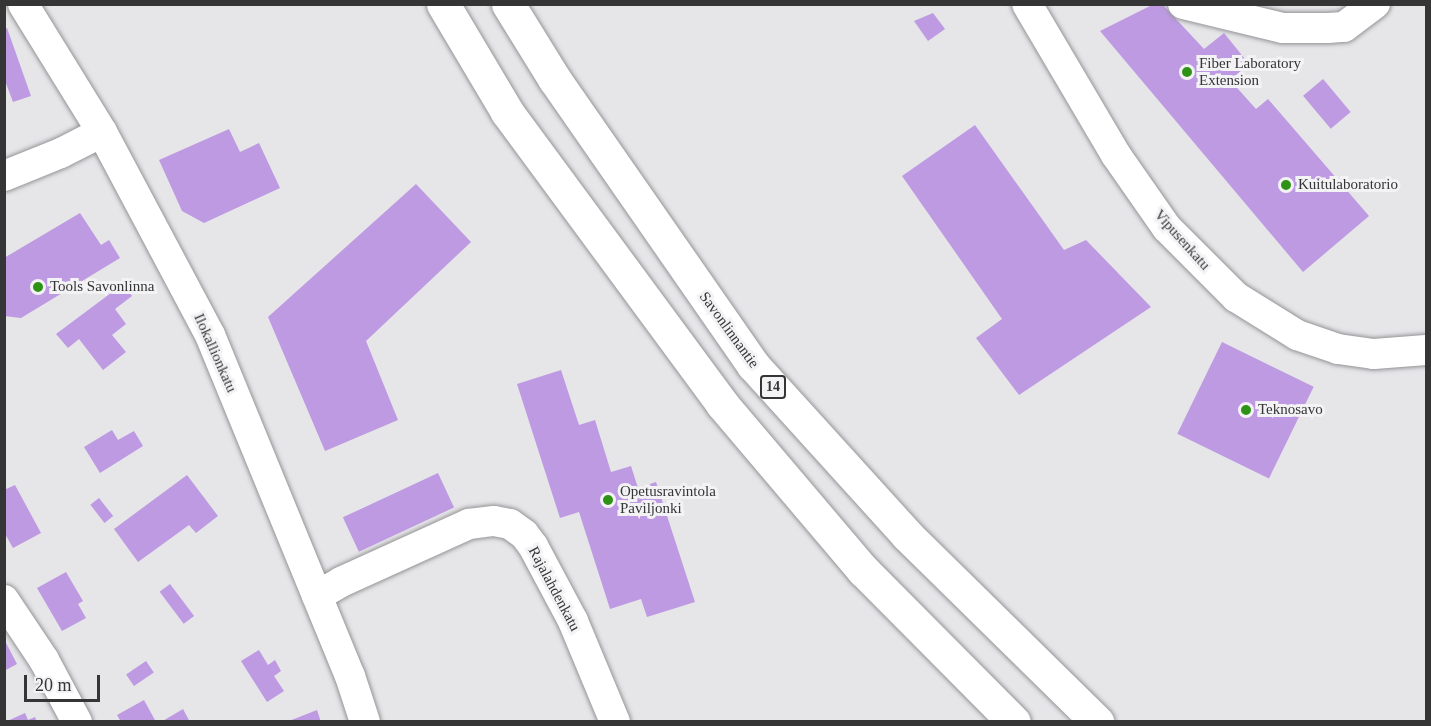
<!DOCTYPE html>
<style>
body{margin:0}
#map{position:relative;width:1431px;height:726px;overflow:hidden;background:#e6e5e8;font-family:Georgia,serif}
div>[style]{position:absolute}
.building>*{inset:0;background:#bd9ae2;transform-origin:0 0}
.roads{filter:drop-shadow(0 0 2px #959497) drop-shadow(0 0 2px #959497)}
.minor>*{height:30px;margin:-15px;padding:0 15px;transform-origin:15px;border-radius:15px;background:#fff}
.highway>*{height:33px;margin:-16.5px;padding:0 16.5px;transform-origin:16.5px;border-radius:16.5px;background:#fff}
.dots>*{width:16px;height:16px;translate:-50% -50%;box-sizing:border-box;border:3px solid #f3f2f5;border-radius:50%}
span{translate:-50% -50%;white-space:nowrap;text-align:center;line-height:1.15;-webkit-text-stroke:6px #f3f2f5;paint-order:stroke}
.shield-label span{padding:2px 4px;background:#f3f2f5;border:2px solid;border-radius:4px;-webkit-text-stroke-width:0}
.shield-label{font-size:14px;color:#363536;font-weight:700}
.poi-label{font-size:15px;color:#363536}
.left{translate:0 -50%;text-align:left}
.street-label{font-size:15px;color:#363536}
.frame{position:absolute;inset:0;border:6px solid #363536;pointer-events:none}
.scale{position:absolute;left:24px;top:675px;width:76px;height:27px;box-sizing:border-box;border:3px solid #363536;border-top:0;padding-left:8px;font-size:18px;line-height:21px;white-space:nowrap;color:#363536;-webkit-text-stroke:4px #f3f2f5;paint-order:stroke}
</style>
<div id="map">
<div class="building">
<div style="clip-path:polygon(1152px 5px,1163px 5px,1204px 49px,1224px 33px,1249px 64px,1230px 80px,1256px 109px,1268px 99px,1369px 216px,1303px 272px,1100px 31px)"></div>
<div style="clip-path:polygon(933px 13px,945px 29px,928px 41px,914px 21px)"></div>
<div style="clip-path:polygon(7px 28px,31px 96px,13px 102px,4px 78px,4px 29px)"></div>
<div style="left:1323px;top:79px;width:43px;height:26px;rotate:50deg"></div>
<div style="clip-path:polygon(975px 125px,1064px 250px,1086px 240px,1151px 307px,1019px 395px,976px 338px,1002px 319px,902px 176px)"></div>
<div style="clip-path:polygon(229px 129px,240px 152px,259px 143px,280px 188px,204px 223px,182px 211px,159px 160px)"></div>
<div style="clip-path:polygon(416px 184px,471px 242px,366px 341px,398px 420px,325px 451px,268px 317px)"></div>
<div style="clip-path:polygon(80px 213px,101px 245px,109px 240px,120px 258px,21px 318px,4px 316px,4px 258px)"></div>
<div style="clip-path:polygon(123px 284px,132px 296px,115px 309px,126px 324px,112px 335px,126px 352px,103px 370px,79px 339px,68px 348px,56px 334px)"></div>
<div style="left:1222px;top:342px;width:102px;height:102px;rotate:26deg"></div>
<div style="clip-path:polygon(561px 370px,579px 425px,595px 420px,611px 472px,631px 466px,638px 488px,656px 482px,695px 602px,647px 617px,641px 599px,610px 609px,579px 512px,560px 518px,517px 384px)"></div>
<div style="clip-path:polygon(112px 430px,118px 440px,134px 431px,143px 446px,100px 473px,84px 447px)"></div>
<div style="left:438px;top:473px;width:38px;height:105px;rotate:65deg"></div>
<div style="clip-path:polygon(187px 475px,218px 516px,196px 533px,189px 525px,138px 562px,114px 529px)"></div>
<div style="clip-path:polygon(15px 485px,41px 533px,13px 548px,4px 532px,4px 490px)"></div>
<div style="left:99px;top:498px;width:23px;height:11px;rotate:52deg"></div>
<div style="clip-path:polygon(66px 572px,83px 601px,78px 604px,86px 618px,62px 631px,37px 588px)"></div>
<div style="left:170px;top:584px;width:40px;height:13px;rotate:53deg"></div>
<div style="clip-path:polygon(4px 639px,17px 664px,4px 671px)"></div>
<div style="clip-path:polygon(259px 650px,268px 665px,275px 660px,281px 671px,274px 676px,284px 691px,267px 702px,241px 661px)"></div>
<div style="left:146px;top:661px;width:14px;height:24px;rotate:56deg"></div>
<div style="clip-path:polygon(144px 700px,156px 722px,121px 722px,117px 715px)"></div>
<div style="clip-path:polygon(183px 709px,190px 722px,161px 722px)"></div>
<div style="clip-path:polygon(317px 710px,321px 722px,289px 722px,289px 721px)"></div>
<div style="clip-path:polygon(25px 713px,28px 720px,35px 717px,37px 722px,5px 722px)"></div>
</div>
<div class="roads">
<div class="minor">
<div style="left:23px;top:4px;width:150px;rotate:58.3deg"></div>
<div style="left:102px;top:132px;width:230px;rotate:62deg"></div>
<div style="left:210px;top:335px;width:369px;rotate:67.7deg"></div>
<div style="left:350px;top:676px;width:48px;rotate:71.9deg"></div>
<div style="left:1027px;top:4px;width:175px;rotate:59.5deg"></div>
<div style="left:1116px;top:155px;width:89px;rotate:55.1deg"></div>
<div style="left:1167px;top:228px;width:98px;rotate:45deg"></div>
<div style="left:1236px;top:297px;width:72px;rotate:31.9deg"></div>
<div style="left:1297px;top:335px;width:43px;rotate:18.9deg"></div>
<div style="left:1338px;top:349px;width:36px;rotate:8deg"></div>
<div style="left:1374px;top:354px;width:52px;rotate:-4.4deg"></div>
<div style="left:1183px;top:4px;width:103px;rotate:13.5deg"></div>
<div style="left:1283px;top:28px;width:45px"></div>
<div style="left:1328px;top:28px;width:16px;rotate:-4deg"></div>
<div style="left:1344px;top:27px;width:39px;rotate:-37deg"></div>
<div style="left:4px;top:176px;width:61px;rotate:-22deg"></div>
<div style="left:61px;top:153px;width:46px;rotate:-27.1deg"></div>
<div style="left:317px;top:596px;width:28px;rotate:-30deg"></div>
<div style="left:341px;top:582px;width:141px;rotate:-24.4deg"></div>
<div style="left:469px;top:524px;width:25px;rotate:-7deg"></div>
<div style="left:494px;top:521px;width:16px;rotate:11deg"></div>
<div style="left:510px;top:524px;width:17px;rotate:36deg"></div>
<div style="left:524px;top:534px;width:15px;rotate:53deg"></div>
<div style="left:533px;top:546px;width:85px;rotate:61.9deg"></div>
<div style="left:573px;top:621px;width:109px;rotate:67.4deg"></div>
<div style="left:4px;top:600px;width:72px;rotate:56.3deg"></div>
<div style="left:44px;top:660px;width:70px;rotate:62deg"></div>
</div>
<div class="highway">
<div style="left:443px;top:4px;width:126px;rotate:59.3deg"></div>
<div style="left:507px;top:112px;width:363px;rotate:53.6deg"></div>
<div style="left:722px;top:404px;width:218px;rotate:49.7deg"></div>
<div style="left:863px;top:570px;width:214px;rotate:45.2deg"></div>
<div style="left:508px;top:4px;width:89px;rotate:58.3deg"></div>
<div style="left:555px;top:80px;width:347px;rotate:55.2deg"></div>
<div style="left:753px;top:365px;width:229px;rotate:47.8deg"></div>
<div style="left:907px;top:535px;width:267px;rotate:44.5deg"></div>
</div>
</div>
<div class="dots">
<div style="left:1187px;top:72px;background:#2d9215"></div>
<div style="left:1286px;top:185px;background:#2d9215"></div>
<div style="left:38px;top:287px;background:#2d9215"></div>
<div style="left:1246px;top:410px;background:#2d9215"></div>
<div style="left:608px;top:500px;background:#2d9215"></div>
</div>
<div class="shield-label">
<span style="left:773px;top:387px">14</span>
</div>
<div class="poi-label">
<span class="left" style="left:1199px;top:72px">Fiber Laboratory<br>Extension</span>
<span class="left" style="left:1298px;top:185px">Kuitulaboratorio</span>
<span class="left" style="left:50px;top:287px">Tools Savonlinna</span>
<span class="left" style="left:1258px;top:410px">Teknosavo</span>
<span class="left" style="left:620px;top:500px">Opetusravintola<br>Paviljonki</span>
</div>
<div class="street-label">
<span style="left:1182px;top:240px;rotate:48deg">Vipusenkatu</span>
<span style="left:729px;top:330px;rotate:54deg">Savonlinnantie</span>
<span style="left:215px;top:353px;rotate:66deg">Ilokallionkatu</span>
<span style="left:554px;top:589px;rotate:62deg">Rajalahdenkatu</span>
</div>
<div class="frame"></div>
<div class="scale">20 m</div>
</div>
